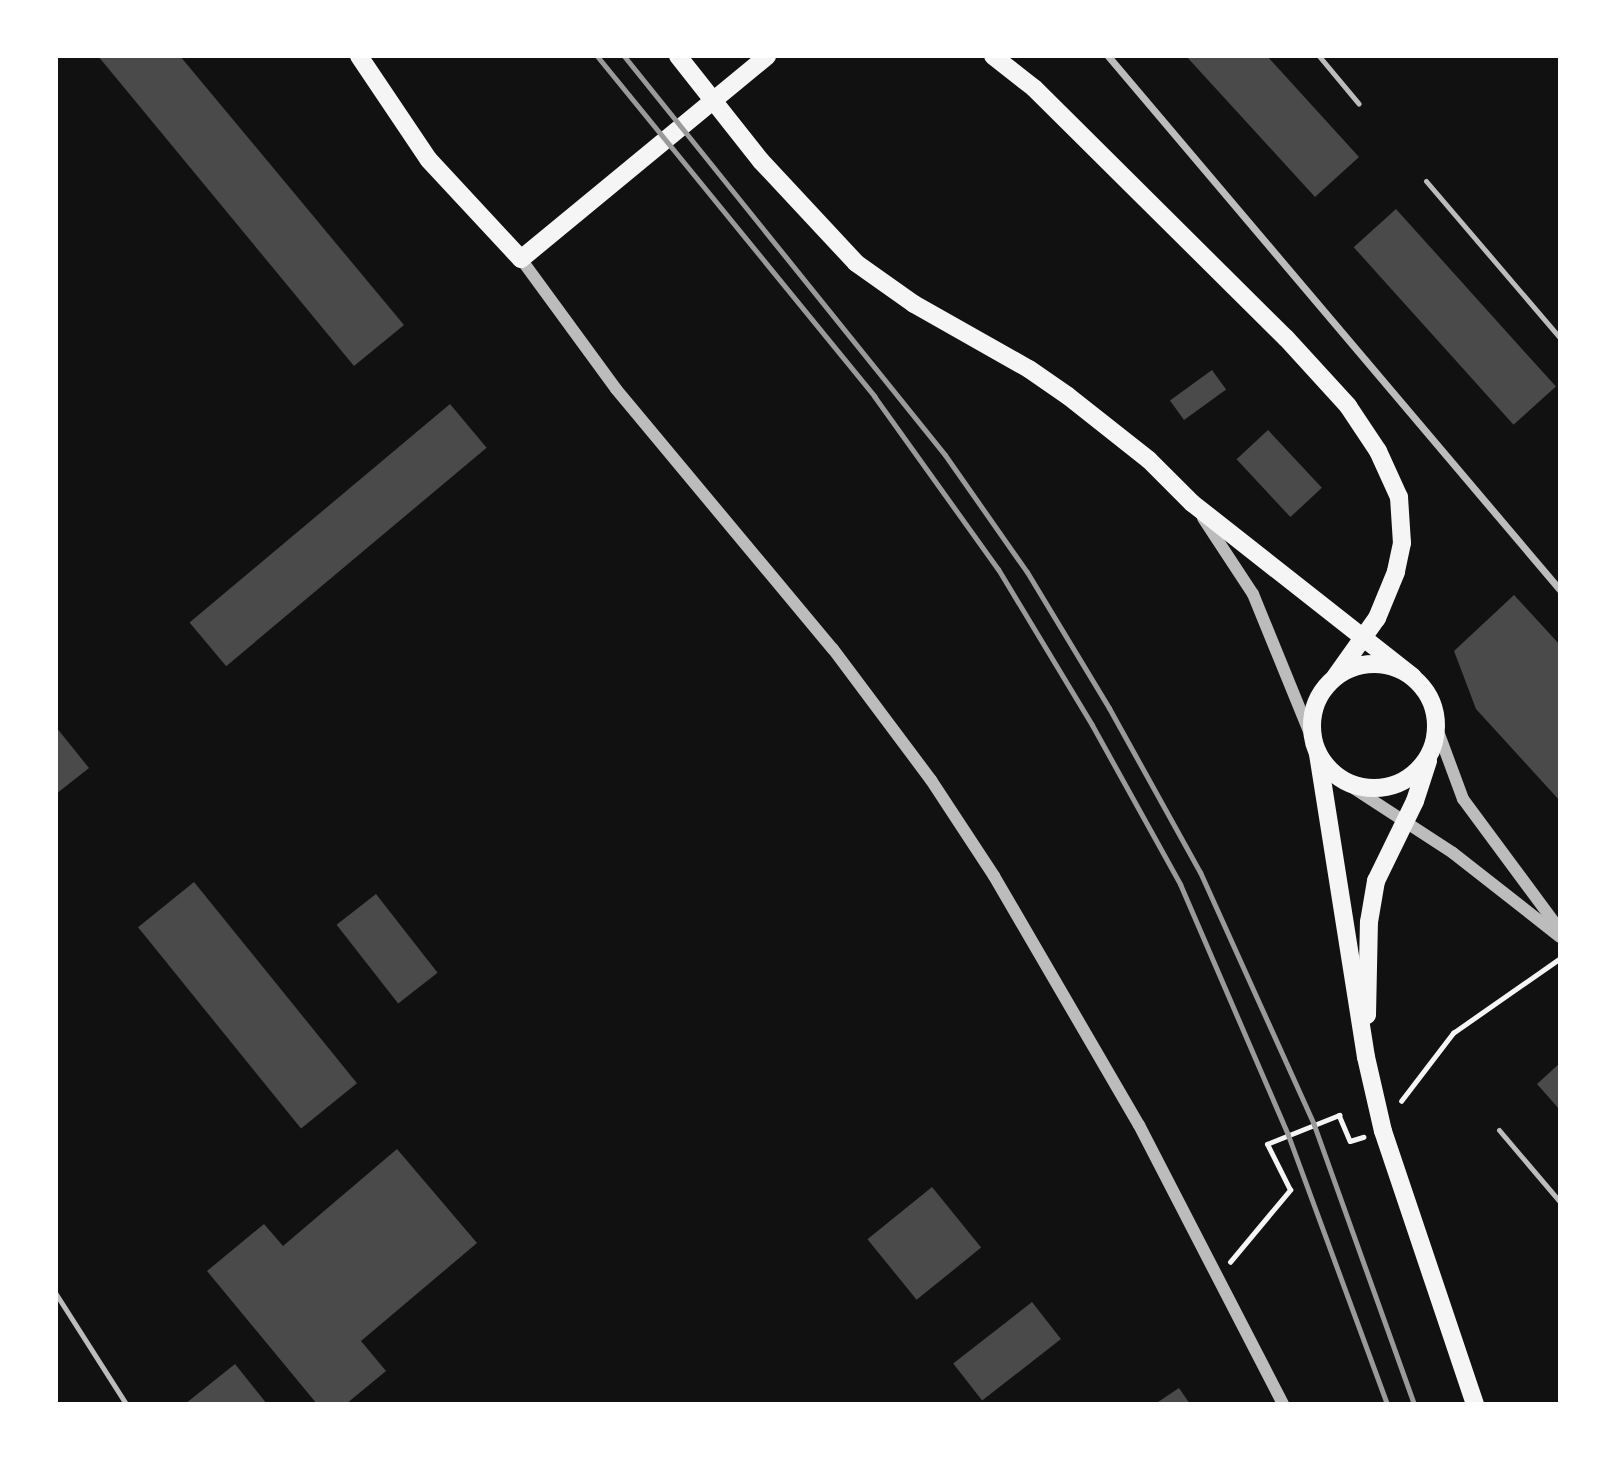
<!DOCTYPE html>
<style>
body{margin:0}
#map{position:relative;width:1616px;height:1460px;overflow:hidden;background:#111;font-family:"PT Serif",serif}
div>[style]{position:absolute}
.building>*{inset:0;background:#4a4a4a;transform-origin:0 0}
.path>*{height:4.5px;margin:-2.25px;padding:0 2.25px;transform-origin:2.25px;border-radius:2.25px;background:#f5f5f5}
.service>*{height:5px;margin:-2.5px;padding:0 2.5px;transform-origin:2.5px;border-radius:2.5px;background:#bcbcbc}
.minor>*{height:7px;margin:-3.5px;padding:0 3.5px;transform-origin:3.5px;border-radius:3.5px;background:#bcbcbc}
.tertiary>*{height:12px;margin:-6px;padding:0 6px;transform-origin:6px;border-radius:6px;background:#bcbcbc}
.primary>*{height:18px;margin:-9px;padding:0 9px;transform-origin:9px;border-radius:9px;background:#f5f5f5}
.primary>.ring{margin:-9px;padding:0;box-sizing:content-box;background:none;border:18px solid #f5f5f5;border-radius:50%}
.rail>*{height:5px;margin:-2.5px;padding:0 2.5px;transform-origin:2.5px;border-radius:2.5px;background:#9a9a9a}
span{translate:-50% -50%;white-space:nowrap;text-align:center;line-height:1.15;-webkit-text-stroke:7px #fff;paint-order:stroke}
.frame{position:absolute;inset:0;border:58px solid #fff;pointer-events:none}
</style>
<div id="map">
<div class="building">
<div style="clip-path:polygon(98px 56px,180px 56px,404px 325px,354px 366px)"></div>
<div style="clip-path:polygon(1186px 56px,1267px 56px,1359px 157px,1315px 197px)"></div>
<div style="left:1396px;top:209px;width:239px;height:57px;rotate:48deg"></div>
<div style="left:1212px;top:370px;width:24px;height:52px;rotate:54deg"></div>
<div style="left:450px;top:404px;width:57px;height:340px;rotate:50deg"></div>
<div style="left:1268px;top:430px;width:79px;height:43px;rotate:47deg"></div>
<div style="clip-path:polygon(1514px 595px,1560px 645px,1560px 801px,1476px 709px,1454px 651px)"></div>
<div style="clip-path:polygon(56px 727px,89px 768px,56px 794px)"></div>
<div style="left:194px;top:882px;width:259px;height:72px;rotate:51deg"></div>
<div style="left:376px;top:894px;width:100px;height:50px;rotate:52deg"></div>
<div style="clip-path:polygon(1560px 1063px,1560px 1110px,1537px 1084px)"></div>
<div style="clip-path:polygon(397px 1149px,477px 1243px,361px 1341px,386px 1371px,346px 1404px,317px 1404px,207px 1271px,264px 1224px,283px 1246px)"></div>
<div style="left:932px;top:1187px;width:78px;height:83px;rotate:51deg"></div>
<div style="left:1032px;top:1302px;width:47px;height:100px;rotate:52deg"></div>
<div style="clip-path:polygon(235px 1364px,267px 1404px,185px 1404px)"></div>
<div style="clip-path:polygon(1179px 1388px,1190px 1404px,1155px 1404px)"></div>
</div>
<div class="path">
<div style="left:1401px;top:1101px;width:86px;rotate:-52.6deg"></div>
<div style="left:1453px;top:1033px;width:129px;rotate:-34.9deg"></div>
<div style="left:1230px;top:1262px;width:94px;rotate:-50.2deg"></div>
<div style="left:1290px;top:1190px;width:51px;rotate:-116.6deg"></div>
<div style="left:1267px;top:1144px;width:78px;rotate:-21.9deg"></div>
<div style="left:1339px;top:1115px;width:28px;rotate:67deg"></div>
<div style="left:1350px;top:1141px;width:14px;rotate:-17deg"></div>
</div>
<div class="service">
<div style="left:1319px;top:56px;width:62px;rotate:50.2deg"></div>
<div style="left:1426px;top:181px;width:206px;rotate:49.5deg"></div>
<div style="left:1499px;top:1130px;width:94px;rotate:49.7deg"></div>
<div style="left:56px;top:1294px;width:130px;rotate:57.5deg"></div>
</div>
<div class="minor">
<div style="left:1108px;top:56px;width:700px;rotate:49.75deg"></div>
</div>
<div class="tertiary">
<div style="left:521px;top:259px;width:161px;rotate:53.8deg"></div>
<div style="left:616px;top:389px;width:339px;rotate:50.2deg"></div>
<div style="left:833px;top:649px;width:164px;rotate:53.2deg"></div>
<div style="left:931px;top:780px;width:115px;rotate:56.7deg"></div>
<div style="left:994px;top:876px;width:288px;rotate:59.8deg"></div>
<div style="left:1139px;top:1125px;width:314px;rotate:62.7deg"></div>
<div style="left:1203px;top:518px;width:91px;rotate:56.7deg"></div>
<div style="left:1253px;top:594px;width:159px;rotate:67.8deg"></div>
<div style="left:1436px;top:726px;width:78px;rotate:69.7deg"></div>
<div style="left:1463px;top:799px;width:163px;rotate:53.5deg"></div>
<div style="left:1338px;top:778px;width:137px;rotate:33.1deg"></div>
<div style="left:1453px;top:853px;width:136px;rotate:38.1deg"></div>
</div>
<div class="primary">
<div style="left:359px;top:56px;width:125px;rotate:56.1deg"></div>
<div style="left:429px;top:160px;width:135px;rotate:47.1deg"></div>
<div style="left:521px;top:259px;width:319px;rotate:-39.5deg"></div>
<div style="left:678px;top:56px;width:134px;rotate:51.7deg"></div>
<div style="left:761px;top:161px;width:139px;rotate:47deg"></div>
<div style="left:856px;top:263px;width:71px;rotate:35.3deg"></div>
<div style="left:914px;top:304px;width:132px;rotate:29.5deg"></div>
<div style="left:1029px;top:369px;width:47px;rotate:34.7deg"></div>
<div style="left:1068px;top:396px;width:103px;rotate:38.3deg"></div>
<div style="left:1149px;top:460px;width:61px;rotate:45deg"></div>
<div style="left:1192px;top:503px;width:281px;rotate:38.2deg"></div>
<div style="left:993px;top:56px;width:52px;rotate:38deg"></div>
<div style="left:1034px;top:88px;width:355px;rotate:44.8deg"></div>
<div style="left:1286px;top:338px;width:92px;rotate:47.6deg"></div>
<div style="left:1348px;top:406px;width:54px;rotate:56.3deg"></div>
<div style="left:1378px;top:451px;width:51px;rotate:65.5deg"></div>
<div style="left:1399px;top:497px;width:46px;rotate:86.3deg"></div>
<div style="left:1402px;top:543px;width:30px;rotate:102deg"></div>
<div style="left:1396px;top:572px;width:50px;rotate:112.4deg"></div>
<div style="left:1377px;top:618px;width:72px;rotate:125.4deg"></div>
<div class="ring" style="left:1312px;top:664px;width:106px;height:106px"></div>
<div style="left:1318px;top:754px;width:307px;rotate:81deg"></div>
<div style="left:1366px;top:1057px;width:76px;rotate:77.1deg"></div>
<div style="left:1383px;top:1131px;width:288px;rotate:71.4deg"></div>
<div style="left:1367px;top:1015px;width:93px;rotate:-88.8deg"></div>
<div style="left:1369px;top:922px;width:42px;rotate:-80.3deg"></div>
<div style="left:1376px;top:881px;width:89px;rotate:-64deg"></div>
<div style="left:1415px;top:801px;width:42px;rotate:-72deg"></div>
</div>
<div class="rail">
<div style="left:597px;top:56px;width:439px;rotate:50.8deg"></div>
<div style="left:874px;top:396px;width:213px;rotate:54.4deg"></div>
<div style="left:998px;top:569px;width:182px;rotate:58.9deg"></div>
<div style="left:1092px;top:725px;width:182px;rotate:61deg"></div>
<div style="left:1180px;top:884px;width:273px;rotate:66.7deg"></div>
<div style="left:1288px;top:1135px;width:287px;rotate:69.8deg"></div>
<div style="left:624px;top:56px;width:512px;rotate:51.18deg"></div>
<div style="left:945px;top:455px;width:143px;rotate:55deg"></div>
<div style="left:1027px;top:572px;width:159px;rotate:58.9deg"></div>
<div style="left:1109px;top:708px;width:188px;rotate:61deg"></div>
<div style="left:1200px;top:872px;width:277px;rotate:65.7deg"></div>
<div style="left:1314px;top:1125px;width:296px;rotate:70.3deg"></div>
</div>
<div class="frame"></div>
</div>
